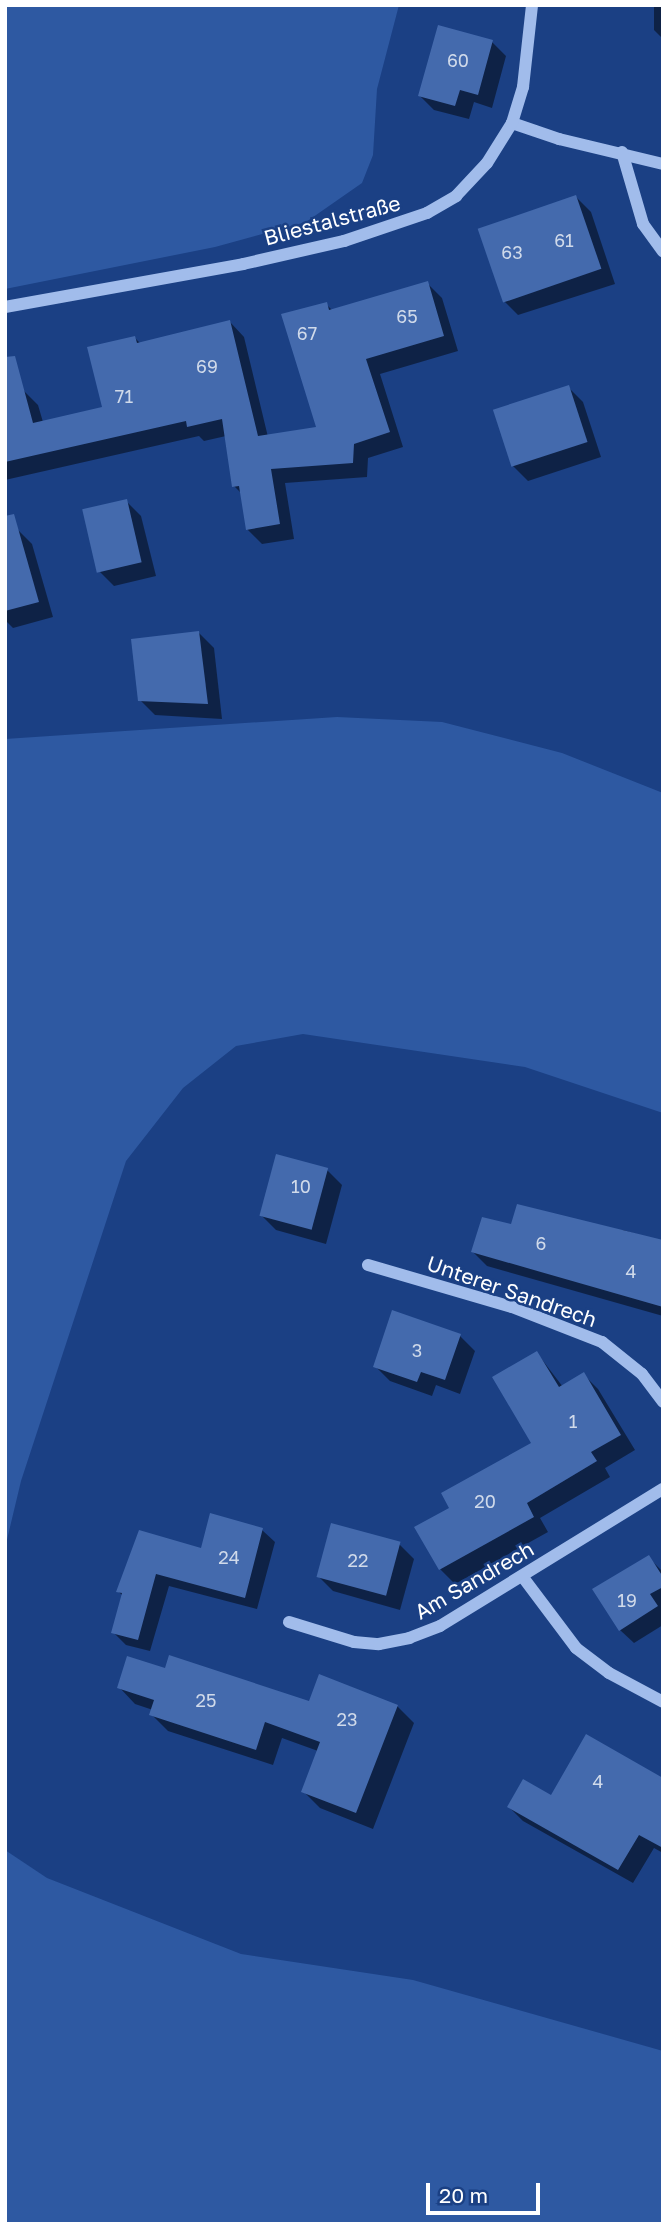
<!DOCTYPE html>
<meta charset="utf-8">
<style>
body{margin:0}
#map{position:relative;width:668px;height:2229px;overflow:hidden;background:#1b4084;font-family:"Golos Text",sans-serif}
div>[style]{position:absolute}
.green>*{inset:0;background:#2e59a2}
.shadow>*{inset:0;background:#0007}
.building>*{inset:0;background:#446aad;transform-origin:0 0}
.minor>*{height:12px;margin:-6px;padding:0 6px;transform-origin:6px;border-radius:6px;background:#a1bceb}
span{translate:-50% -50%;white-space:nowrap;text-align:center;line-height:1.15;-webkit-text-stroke:5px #1b4084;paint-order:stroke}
.number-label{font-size:18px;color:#d0daea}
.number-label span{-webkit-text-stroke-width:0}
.street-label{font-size:21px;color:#fff}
.frame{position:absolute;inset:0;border:7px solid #fff;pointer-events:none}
.scale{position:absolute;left:426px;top:2183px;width:114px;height:32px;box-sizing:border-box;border:4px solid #fff;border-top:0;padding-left:9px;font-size:21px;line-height:24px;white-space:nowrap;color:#fff;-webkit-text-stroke:5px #1b4084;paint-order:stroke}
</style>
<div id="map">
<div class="green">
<div style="clip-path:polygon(5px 5px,399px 5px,377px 89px,373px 155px,362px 183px,306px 222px,215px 247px,5px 289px)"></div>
<div style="clip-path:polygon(337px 717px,442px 722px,562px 753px,663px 793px,663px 1113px,525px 1067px,303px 1034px,236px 1046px,183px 1088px,126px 1161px,21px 1481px,5px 1548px,5px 739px)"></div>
<div style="clip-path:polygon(5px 1850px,47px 1878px,241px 1954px,413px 1980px,663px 2051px,663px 2224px,5px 2224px)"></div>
</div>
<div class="shadow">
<div style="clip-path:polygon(654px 5px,663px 5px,663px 39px,654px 30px)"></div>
<div style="clip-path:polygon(492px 42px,506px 56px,492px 108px,474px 102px,469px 119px,434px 110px,420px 96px)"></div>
<div style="clip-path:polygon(576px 197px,591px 212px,615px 284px,518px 315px,503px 300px)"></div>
<div style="clip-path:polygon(427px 283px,442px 298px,458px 351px,380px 374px,403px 447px,368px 458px,367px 477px,285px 483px,294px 539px,262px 544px,247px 529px,242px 494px,234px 486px,226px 436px,204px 441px,199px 436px,5px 480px,5px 394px,23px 390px,38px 405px,43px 422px,104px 408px,135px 338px,141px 344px,230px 322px,244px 337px,268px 437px,319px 428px,326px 304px,333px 311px)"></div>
<div style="clip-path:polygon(568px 387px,583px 402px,601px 457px,528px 481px,513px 466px)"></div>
<div style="clip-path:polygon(126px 501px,141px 516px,156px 576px,114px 586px,99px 571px)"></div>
<div style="clip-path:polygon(17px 529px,32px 544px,53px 617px,13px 628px,5px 620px,5px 532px)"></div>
<div style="clip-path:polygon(199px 633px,214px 648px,222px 719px,155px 715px,140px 700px)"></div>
<div style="clip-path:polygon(327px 1170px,342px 1185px,326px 1244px,276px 1230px,261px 1215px)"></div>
<div style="clip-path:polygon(623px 1230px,663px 1242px,663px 1316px,487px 1266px,473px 1252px)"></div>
<div style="clip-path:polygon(460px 1336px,475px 1351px,460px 1394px,436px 1385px,432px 1396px,390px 1381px,375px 1366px)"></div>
<div style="clip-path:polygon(537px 1353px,563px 1387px,583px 1374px,598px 1389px,635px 1450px,605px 1468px,610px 1477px,540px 1518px,548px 1532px,455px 1584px,440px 1569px,452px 1509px,533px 1443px)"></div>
<div style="clip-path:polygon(262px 1530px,275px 1542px,257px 1609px,169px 1586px,150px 1651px,126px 1645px,113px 1632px,123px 1596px,118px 1591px,202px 1550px)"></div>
<div style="clip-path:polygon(399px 1544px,414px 1559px,400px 1610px,333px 1591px,318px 1576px)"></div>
<div style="clip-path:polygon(648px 1557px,663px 1572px,663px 1625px,634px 1643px,620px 1630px)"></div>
<div style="clip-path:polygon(166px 1670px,310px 1703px,397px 1706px,414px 1723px,373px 1829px,320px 1808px,303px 1791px,318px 1751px,282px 1738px,273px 1765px,168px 1731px,151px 1714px,153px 1710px,135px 1704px,119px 1687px)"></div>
<div style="clip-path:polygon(663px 1780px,663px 1853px,654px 1848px,633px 1883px,523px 1821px,509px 1807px)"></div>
</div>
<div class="building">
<div style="clip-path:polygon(438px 25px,493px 40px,478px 95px,460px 90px,455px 106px,418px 96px)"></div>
<div style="left:576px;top:195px;width:78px;height:104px;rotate:71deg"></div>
<div style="clip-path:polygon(428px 281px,444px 336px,366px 359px,390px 432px,354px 444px,353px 463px,271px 469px,280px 524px,246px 530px,239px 486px,232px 487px,222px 419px,187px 427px,186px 421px,5px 462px,5px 357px,15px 356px,33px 423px,102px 407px,87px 347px,135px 336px,137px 343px,230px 320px,258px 436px,316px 427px,281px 314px,327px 302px,329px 310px)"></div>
<div style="left:569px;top:385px;width:60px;height:80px;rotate:72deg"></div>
<div style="left:127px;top:499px;width:65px;height:46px;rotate:77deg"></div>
<div style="clip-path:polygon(14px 514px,39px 602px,5px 611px,5px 516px)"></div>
<div style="clip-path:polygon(199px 631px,208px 704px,138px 701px,131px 639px)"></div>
<div style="left:276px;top:1154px;width:54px;height:64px;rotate:15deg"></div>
<div style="clip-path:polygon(517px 1204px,663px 1240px,663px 1307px,471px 1252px,482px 1217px,511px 1224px)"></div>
<div style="clip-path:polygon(392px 1310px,461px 1334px,445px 1380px,421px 1372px,417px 1382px,373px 1367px)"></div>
<div style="clip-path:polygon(537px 1351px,559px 1387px,584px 1372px,621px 1435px,591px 1452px,597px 1461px,527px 1503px,534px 1517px,439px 1570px,414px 1527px,449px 1508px,441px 1493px,531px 1443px,492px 1377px)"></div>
<div style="clip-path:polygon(210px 1513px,263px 1528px,245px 1598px,156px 1574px,138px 1640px,111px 1633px,122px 1593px,116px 1592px,139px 1530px,201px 1548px)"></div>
<div style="left:331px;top:1523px;width:72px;height:56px;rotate:15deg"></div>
<div style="clip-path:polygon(649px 1555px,663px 1577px,663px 1587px,650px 1594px,658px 1606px,619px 1631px,592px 1589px)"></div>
<div style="clip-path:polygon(169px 1655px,309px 1701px,319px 1674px,398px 1705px,356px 1813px,301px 1792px,320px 1742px,265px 1722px,256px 1750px,149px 1715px,154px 1700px,117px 1688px,127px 1656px,165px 1668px)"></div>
<div style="clip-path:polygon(586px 1734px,663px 1778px,663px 1848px,639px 1835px,618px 1870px,507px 1807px,523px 1779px,551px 1795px)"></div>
</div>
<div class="minor">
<div style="left:512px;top:123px;width:50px;rotate:18.8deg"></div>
<div style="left:559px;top:139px;width:107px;rotate:13.5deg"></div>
<div style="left:622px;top:152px;width:75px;rotate:73.7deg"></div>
<div style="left:643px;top:224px;width:34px;rotate:54deg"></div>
<div style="left:5px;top:307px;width:242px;rotate:-10.2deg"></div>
<div style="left:243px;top:264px;width:104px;rotate:-12.8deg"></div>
<div style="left:344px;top:241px;width:88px;rotate:-18.6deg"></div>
<div style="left:427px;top:213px;width:34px;rotate:-30deg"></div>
<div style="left:456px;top:196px;width:45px;rotate:-46.8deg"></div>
<div style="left:487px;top:163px;width:47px;rotate:-58deg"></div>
<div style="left:512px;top:123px;width:38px;rotate:-73deg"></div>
<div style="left:523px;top:87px;width:82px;rotate:-83.7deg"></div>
<div style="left:368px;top:1265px;width:150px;rotate:16.3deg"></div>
<div style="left:512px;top:1307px;width:97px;rotate:21.3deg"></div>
<div style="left:602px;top:1342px;width:51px;rotate:38.7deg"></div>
<div style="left:642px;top:1374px;width:35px;rotate:53deg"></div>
<div style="left:522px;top:1576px;width:90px;rotate:53.1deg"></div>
<div style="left:576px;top:1648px;width:41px;rotate:37.1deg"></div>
<div style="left:609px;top:1673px;width:61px;rotate:28.2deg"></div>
<div style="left:289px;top:1622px;width:68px;rotate:17.1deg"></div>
<div style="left:354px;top:1642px;width:25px;rotate:5deg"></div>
<div style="left:379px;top:1644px;width:31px;rotate:-11deg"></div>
<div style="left:409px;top:1638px;width:33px;rotate:-21deg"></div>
<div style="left:440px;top:1626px;width:262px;rotate:-31.6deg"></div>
</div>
<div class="number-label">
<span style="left:458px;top:60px">60</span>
<span style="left:564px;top:240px">61</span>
<span style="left:512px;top:252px">63</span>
<span style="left:407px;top:316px">65</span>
<span style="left:307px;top:333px">67</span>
<span style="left:207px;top:366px">69</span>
<span style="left:124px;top:396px">71</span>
<span style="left:301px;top:1186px">10</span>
<span style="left:541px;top:1243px">6</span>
<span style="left:631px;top:1271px">4</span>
<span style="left:417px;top:1350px">3</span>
<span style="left:573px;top:1421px">1</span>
<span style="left:485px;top:1501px">20</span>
<span style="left:229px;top:1557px">24</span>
<span style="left:358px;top:1560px">22</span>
<span style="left:627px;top:1600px">19</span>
<span style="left:206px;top:1700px">25</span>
<span style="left:347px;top:1719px">23</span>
<span style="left:598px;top:1781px">4</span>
</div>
<div class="street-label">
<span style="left:332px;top:220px;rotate:-15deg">Bliestalstraße</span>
<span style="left:512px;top:1291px;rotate:19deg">Unterer Sandrech</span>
<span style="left:474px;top:1580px;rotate:-30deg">Am Sandrech</span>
</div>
<div class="frame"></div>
<div class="scale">20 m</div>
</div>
